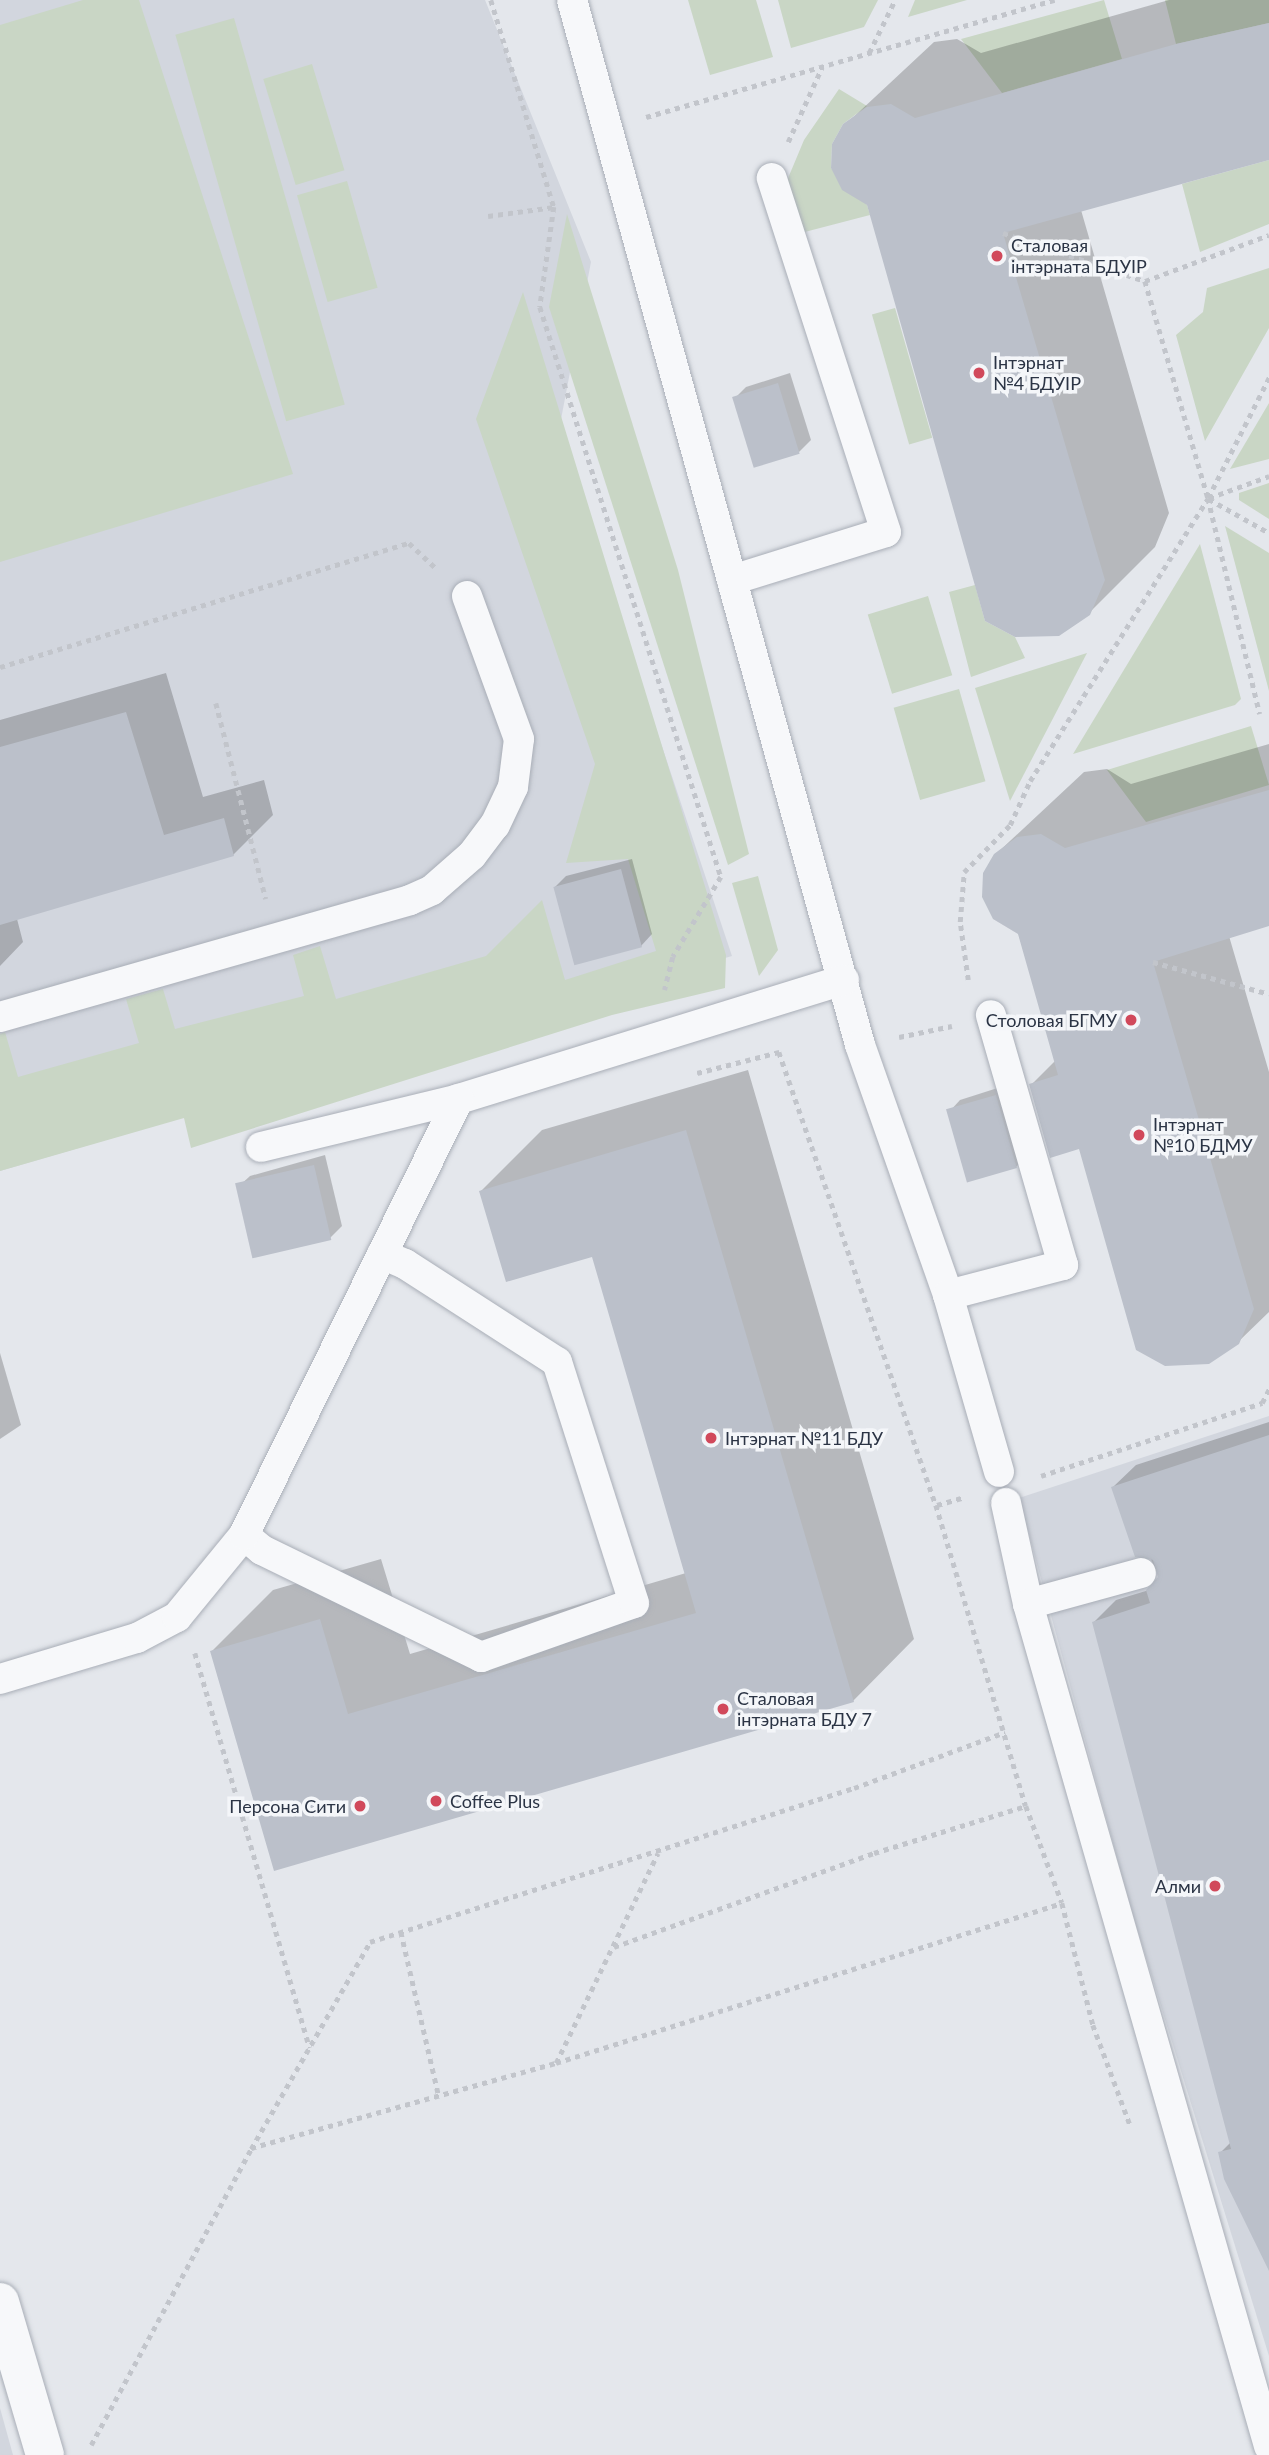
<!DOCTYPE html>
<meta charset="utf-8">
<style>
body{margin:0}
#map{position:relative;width:1269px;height:2455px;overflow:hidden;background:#e4e7ec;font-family:Lato,sans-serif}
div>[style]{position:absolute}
.built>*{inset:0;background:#d2d6de}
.green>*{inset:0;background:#c9d6c5;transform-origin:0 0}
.shadow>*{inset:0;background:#0003}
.building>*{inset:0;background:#bbc0ca;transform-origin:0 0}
.path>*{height:4.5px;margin-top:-2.25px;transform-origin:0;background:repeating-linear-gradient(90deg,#c2c5cb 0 5px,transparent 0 10px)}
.roads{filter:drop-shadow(0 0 2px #a9aeb7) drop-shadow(0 0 2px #a9aeb7)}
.lane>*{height:30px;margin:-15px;padding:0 15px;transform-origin:15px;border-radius:15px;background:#f7f8fa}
.street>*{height:38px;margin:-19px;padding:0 19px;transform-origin:19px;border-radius:19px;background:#f7f8fa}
.dots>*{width:19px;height:19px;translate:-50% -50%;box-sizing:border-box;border:4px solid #f4f6f9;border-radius:50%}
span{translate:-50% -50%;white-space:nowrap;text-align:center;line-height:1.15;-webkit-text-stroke:7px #f4f6f9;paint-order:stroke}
.poi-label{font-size:18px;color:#2b3445}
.left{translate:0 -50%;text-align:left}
.right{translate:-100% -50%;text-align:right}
</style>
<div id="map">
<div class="built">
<div style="clip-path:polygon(0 0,485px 0,591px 262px,558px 435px,732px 956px,0 1171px)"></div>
<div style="clip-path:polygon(1269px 1416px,1269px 2356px,1131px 1909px,1019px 1498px)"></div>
<div style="clip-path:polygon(0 2408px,13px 2455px,0 2455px)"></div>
</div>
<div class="green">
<div style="clip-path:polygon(83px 0,139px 0,293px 474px,0 562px,0 25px)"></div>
<div style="clip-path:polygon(688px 0,756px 0,773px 57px,710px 75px)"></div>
<div style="clip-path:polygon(778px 0,878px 0,864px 27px,791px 48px)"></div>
<div style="clip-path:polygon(915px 0,967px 0,908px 17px)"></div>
<div style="clip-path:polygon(1104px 0,1122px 59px,1002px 93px,961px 39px)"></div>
<div style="clip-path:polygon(1165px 0,1269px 0,1269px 23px,1176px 44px)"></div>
<div style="left:234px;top:18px;width:402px;height:61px;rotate:74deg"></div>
<div style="left:312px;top:64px;width:111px;height:51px;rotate:73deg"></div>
<div style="clip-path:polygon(839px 89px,867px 106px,843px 124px,832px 144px,831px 168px,867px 205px,870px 215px,797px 234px,786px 183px,804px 140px)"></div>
<div style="clip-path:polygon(1269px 160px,1269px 224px,1200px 252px,1182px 184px)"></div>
<div style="left:347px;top:181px;width:111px;height:52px;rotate:74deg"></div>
<div style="clip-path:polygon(567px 214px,678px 570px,749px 854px,728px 865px,549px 307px)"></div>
<div style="clip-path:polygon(1269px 268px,1269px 328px,1205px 441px,1176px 335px,1203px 312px,1207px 288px)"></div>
<div style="clip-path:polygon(523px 292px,726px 955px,725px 988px,612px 1015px,191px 1148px,184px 1118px,0 1171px,0 1034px,5px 1032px,18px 1077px,139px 1043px,126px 999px,163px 989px,175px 1029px,304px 996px,293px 955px,320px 946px,336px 999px,486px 956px,542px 900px,565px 980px,656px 951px,628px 859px,566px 863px,595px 764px,476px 419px)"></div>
<div style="left:895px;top:308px;width:135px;height:24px;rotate:74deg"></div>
<div style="clip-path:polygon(1269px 403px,1269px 459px,1230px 469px)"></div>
<div style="clip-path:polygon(1269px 483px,1269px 519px,1239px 500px,1239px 493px)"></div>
<div style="clip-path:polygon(1225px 526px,1269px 553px,1269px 691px)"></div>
<div style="clip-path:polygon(1200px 544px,1241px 699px,1235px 705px,1073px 754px)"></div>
<div style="clip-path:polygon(975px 585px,985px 621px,1015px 637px,1025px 658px,971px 677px,949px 592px)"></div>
<div style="left:928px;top:596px;width:83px;height:63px;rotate:73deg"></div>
<div style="clip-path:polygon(1087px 653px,1010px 801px,975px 688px)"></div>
<div style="left:959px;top:689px;width:96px;height:68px;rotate:74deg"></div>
<div style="clip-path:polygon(1251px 726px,1269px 785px,1146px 822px,1107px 770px)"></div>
<div style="clip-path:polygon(758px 876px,778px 950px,759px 976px,732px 883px)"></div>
</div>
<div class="shadow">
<div style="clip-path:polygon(1169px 0,1269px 0,1269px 157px,1081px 210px,1169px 513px,1155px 547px,1089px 613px,845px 125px,934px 42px,957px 39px,981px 53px)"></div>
<div style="clip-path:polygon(790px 373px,811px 440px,799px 452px,734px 399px,746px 387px)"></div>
<div style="clip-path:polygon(166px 673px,203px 797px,264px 780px,273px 815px,233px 855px,17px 919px,23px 942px,0 966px,0 720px)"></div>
<div style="clip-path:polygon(1269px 744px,1269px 924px,1229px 936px,1269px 1072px,1269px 1312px,1238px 1342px,1031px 1085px,1056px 1060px,995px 855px,1084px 772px,1107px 769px,1131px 784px)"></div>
<div style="clip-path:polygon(632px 859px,652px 934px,641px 946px,554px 888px,566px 876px)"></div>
<div style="clip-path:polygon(748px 1070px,914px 1639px,853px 1701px,275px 1869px,212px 1651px,273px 1590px,381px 1559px,410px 1654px,686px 1573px,593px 1255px,481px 1191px,542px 1130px)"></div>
<div style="clip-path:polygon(1007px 1085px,1028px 1155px,1016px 1167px,949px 1112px,960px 1100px)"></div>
<div style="clip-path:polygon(325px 1155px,342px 1226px,330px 1238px,238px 1187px,250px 1176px)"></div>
<div style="clip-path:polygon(0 1353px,21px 1425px,0 1439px)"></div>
<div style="clip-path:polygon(1269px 1422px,1269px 2235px,1220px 2153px,1231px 2142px,1094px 1622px,1116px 1600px,1149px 1590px,1160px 1577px,1113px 1487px,1136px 1465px)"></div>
</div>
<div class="building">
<div style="clip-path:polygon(1269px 23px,1269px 160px,1003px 233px,1105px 580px,1090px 615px,1059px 636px,1015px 637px,985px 621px,867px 205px,842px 190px,831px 168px,832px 144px,843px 124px,867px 107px,891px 104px,915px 118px,1176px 44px)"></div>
<div style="left:778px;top:383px;width:74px;height:48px;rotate:73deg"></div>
<div style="clip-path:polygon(126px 712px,164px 835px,224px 818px,234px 856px,0 925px,0 747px)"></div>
<div style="clip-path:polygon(1269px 790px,1269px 926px,1153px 962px,1254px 1309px,1239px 1344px,1209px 1364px,1165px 1366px,1136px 1350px,1079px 1149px,1050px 1158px,1029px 1084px,1058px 1075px,1018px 934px,993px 919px,982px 897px,983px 873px,994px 854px,1017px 837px,1041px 834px,1065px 848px)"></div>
<div style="left:621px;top:869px;width:81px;height:70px;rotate:75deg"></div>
<div style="left:996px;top:1095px;width:76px;height:52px;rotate:74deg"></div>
<div style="clip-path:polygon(686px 1130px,854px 1702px,274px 1871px,210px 1651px,320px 1619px,348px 1714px,696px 1613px,592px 1257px,506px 1282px,479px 1191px)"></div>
<div style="left:314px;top:1165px;width:77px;height:81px;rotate:77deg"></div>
<div style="clip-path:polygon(1269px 1435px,1269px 2271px,1224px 2179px,1218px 2152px,1231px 2149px,1092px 1622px,1150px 1603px,1146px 1590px,1158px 1577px,1153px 1560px,1135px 1557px,1111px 1487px)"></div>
</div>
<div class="path">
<div style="left:491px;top:0;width:216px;rotate:73.1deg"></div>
<div style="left:554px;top:207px;width:101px;rotate:98deg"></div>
<div style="left:540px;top:307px;width:598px;rotate:72.38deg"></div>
<div style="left:721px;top:877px;width:93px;rotate:121deg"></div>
<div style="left:673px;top:957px;width:34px;rotate:104deg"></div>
<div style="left:869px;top:53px;width:59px;rotate:-63.9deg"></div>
<div style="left:646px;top:117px;width:425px;rotate:-16deg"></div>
<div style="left:788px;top:142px;width:82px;rotate:-65.6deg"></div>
<div style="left:488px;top:216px;width:67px;rotate:-7.8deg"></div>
<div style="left:1003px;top:233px;width:150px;rotate:18.7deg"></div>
<div style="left:1145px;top:281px;width:132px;rotate:-20.4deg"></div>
<div style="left:1145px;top:281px;width:226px;rotate:73.8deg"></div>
<div style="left:1208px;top:498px;width:222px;rotate:76.5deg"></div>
<div style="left:1209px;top:498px;width:64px;rotate:-20.1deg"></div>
<div style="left:1209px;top:499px;width:69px;rotate:29.5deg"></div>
<div style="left:0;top:667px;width:427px;rotate:-16.9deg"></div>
<div style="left:409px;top:543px;width:38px;rotate:43deg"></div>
<div style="left:216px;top:703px;width:202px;rotate:75.7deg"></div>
<div style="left:1153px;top:962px;width:120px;rotate:15.4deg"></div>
<div style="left:968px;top:980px;width:59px;rotate:-97.9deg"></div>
<div style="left:960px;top:922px;width:50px;rotate:-85.4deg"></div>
<div style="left:964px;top:872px;width:66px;rotate:-45.6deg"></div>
<div style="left:1010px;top:825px;width:48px;rotate:-65.6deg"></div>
<div style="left:1030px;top:781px;width:334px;rotate:-57.8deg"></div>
<div style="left:1208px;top:498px;width:135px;rotate:-63.1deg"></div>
<div style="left:899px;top:1037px;width:54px;rotate:-11.7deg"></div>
<div style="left:697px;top:1073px;width:85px;rotate:-14.4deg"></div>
<div style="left:779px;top:1052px;width:479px;rotate:70.9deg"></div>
<div style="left:936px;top:1505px;width:314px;rotate:73.4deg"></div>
<div style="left:1026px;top:1806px;width:103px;rotate:69.6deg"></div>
<div style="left:1062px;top:1903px;width:126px;rotate:75.7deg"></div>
<div style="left:1093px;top:2025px;width:109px;rotate:69.6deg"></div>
<div style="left:1041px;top:1476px;width:233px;rotate:-18.3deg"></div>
<div style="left:1262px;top:1403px;width:16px;rotate:-63deg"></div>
<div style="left:937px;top:1505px;width:29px;rotate:-16deg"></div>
<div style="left:195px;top:1653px;width:411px;rotate:73.8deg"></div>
<div style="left:401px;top:1932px;width:169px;rotate:77deg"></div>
<div style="left:614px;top:1947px;width:276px;rotate:-19.9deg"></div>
<div style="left:874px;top:1853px;width:159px;rotate:-17.2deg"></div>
<div style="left:556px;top:2063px;width:233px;rotate:-64.1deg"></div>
<div style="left:251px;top:2148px;width:317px;rotate:-15.6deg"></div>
<div style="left:556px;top:2063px;width:531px;rotate:-17.55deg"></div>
<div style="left:91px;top:2445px;width:336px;rotate:-61.6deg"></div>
<div style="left:251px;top:2149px;width:239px;rotate:-60.1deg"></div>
<div style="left:370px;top:1942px;width:508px;rotate:-17.65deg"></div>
<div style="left:854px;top:1788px;width:161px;rotate:-20.3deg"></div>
</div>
<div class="roads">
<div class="lane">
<div style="left:572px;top:0;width:1084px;rotate:74.59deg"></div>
<div style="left:860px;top:1045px;width:265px;rotate:70.6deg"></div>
<div style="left:948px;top:1295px;width:184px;rotate:73.9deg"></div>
<div style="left:732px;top:580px;width:161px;rotate:-17.3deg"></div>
<div style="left:886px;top:532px;width:372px;rotate:-107.9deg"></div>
<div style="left:0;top:1017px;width:426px;rotate:-15.9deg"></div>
<div style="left:410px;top:900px;width:24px;rotate:-24deg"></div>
<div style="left:432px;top:890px;width:53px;rotate:-41.2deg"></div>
<div style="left:472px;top:855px;width:38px;rotate:-53deg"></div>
<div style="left:495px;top:825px;width:42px;rotate:-64.7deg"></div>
<div style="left:513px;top:787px;width:48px;rotate:-82.9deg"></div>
<div style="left:519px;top:739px;width:152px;rotate:-110deg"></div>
<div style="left:261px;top:1147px;width:204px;rotate:-13.6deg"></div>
<div style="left:459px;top:1099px;width:403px;rotate:-17.2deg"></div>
<div style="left:948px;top:1295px;width:119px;rotate:-14.6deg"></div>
<div style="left:1063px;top:1265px;width:260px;rotate:-106.1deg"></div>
<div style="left:1006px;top:1503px;width:103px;rotate:77.7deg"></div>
<div style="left:1028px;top:1604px;width:876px;rotate:74.03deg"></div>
<div style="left:244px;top:1535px;width:23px;rotate:40deg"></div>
<div style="left:262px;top:1550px;width:244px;rotate:26deg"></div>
<div style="left:481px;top:1657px;width:162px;rotate:-19.4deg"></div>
<div style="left:634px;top:1603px;width:253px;rotate:-107.7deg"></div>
<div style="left:557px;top:1362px;width:181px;rotate:-147.2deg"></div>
<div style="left:405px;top:1264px;width:25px;rotate:-157deg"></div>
<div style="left:1028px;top:1604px;width:117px;rotate:-15.3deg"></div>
<div style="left:0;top:1679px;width:143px;rotate:-16.7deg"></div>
<div style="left:137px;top:1638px;width:45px;rotate:-27.7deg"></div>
<div style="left:177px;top:1617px;width:106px;rotate:-50.7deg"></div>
<div style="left:244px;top:1535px;width:486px;rotate:-63.8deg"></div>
</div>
<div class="street">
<div style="left:0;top:2302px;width:159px;rotate:73.6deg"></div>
</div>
</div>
<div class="dots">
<div style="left:997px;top:256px;background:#d1495b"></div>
<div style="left:979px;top:373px;background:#d1495b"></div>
<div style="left:1131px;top:1020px;background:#d1495b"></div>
<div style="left:1139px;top:1135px;background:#d1495b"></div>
<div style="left:711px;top:1438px;background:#d1495b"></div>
<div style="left:723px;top:1709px;background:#d1495b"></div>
<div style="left:436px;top:1801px;background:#d1495b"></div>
<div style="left:360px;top:1806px;background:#d1495b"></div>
<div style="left:1215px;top:1886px;background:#d1495b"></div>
</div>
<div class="poi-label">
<span class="left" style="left:1011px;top:256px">Сталовая<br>інтэрната БДУІР</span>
<span class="left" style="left:993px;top:373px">Інтэрнат<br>№4 БДУІР</span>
<span class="right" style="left:1117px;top:1020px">Столовая БГМУ</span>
<span class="left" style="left:1153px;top:1135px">Інтэрнат<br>№10 БДМУ</span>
<span class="left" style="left:725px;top:1438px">Інтэрнат №11 БДУ</span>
<span class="left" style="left:737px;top:1709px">Сталовая<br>інтэрната БДУ 7</span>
<span class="left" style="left:450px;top:1801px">Coffee Plus</span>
<span class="right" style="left:346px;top:1806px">Персона Сити</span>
<span class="right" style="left:1201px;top:1886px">Алми</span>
</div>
</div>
